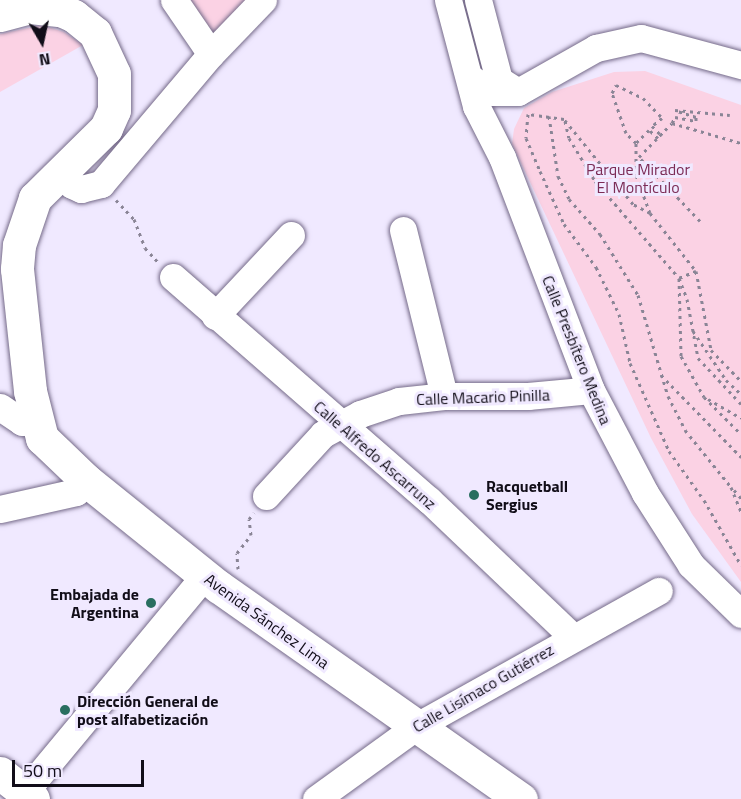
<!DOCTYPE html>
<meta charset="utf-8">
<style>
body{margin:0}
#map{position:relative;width:741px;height:799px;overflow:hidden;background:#f0e9ff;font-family:"Titillium Web",sans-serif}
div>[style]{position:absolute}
.green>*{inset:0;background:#fbd2e4}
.path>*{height:3px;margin-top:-1.5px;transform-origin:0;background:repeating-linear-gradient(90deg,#8a8596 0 3px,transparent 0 7.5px)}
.roads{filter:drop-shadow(0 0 2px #756a89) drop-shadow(0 0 2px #756a89)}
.minor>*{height:27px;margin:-13.5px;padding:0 13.5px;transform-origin:13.5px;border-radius:13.5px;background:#fff}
.major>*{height:33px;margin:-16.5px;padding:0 16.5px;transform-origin:16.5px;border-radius:16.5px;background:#fff}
.dots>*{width:16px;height:16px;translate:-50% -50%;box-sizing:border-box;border:3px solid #f0e9ff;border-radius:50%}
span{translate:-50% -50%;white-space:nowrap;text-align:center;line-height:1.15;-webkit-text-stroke:6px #f0e9ff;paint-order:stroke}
.park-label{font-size:16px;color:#7c2c57}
.street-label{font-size:16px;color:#110d18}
.poi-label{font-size:16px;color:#110d18;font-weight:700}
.left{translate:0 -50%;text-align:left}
.right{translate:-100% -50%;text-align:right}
.north{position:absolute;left:12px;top:12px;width:60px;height:60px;-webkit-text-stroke:4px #f0e9ff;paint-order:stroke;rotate:171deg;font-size:16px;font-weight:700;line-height:24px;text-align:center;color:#110d18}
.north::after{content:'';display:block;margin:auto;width:21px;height:27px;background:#110d18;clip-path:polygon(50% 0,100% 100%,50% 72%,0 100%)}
.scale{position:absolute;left:12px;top:760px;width:132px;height:27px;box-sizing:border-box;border:3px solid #110d18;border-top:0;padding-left:8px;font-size:18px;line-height:21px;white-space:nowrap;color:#110d18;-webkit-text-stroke:4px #f0e9ff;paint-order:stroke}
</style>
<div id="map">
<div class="green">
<div style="clip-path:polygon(181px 0,251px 0,216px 37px)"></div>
<div style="clip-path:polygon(42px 25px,64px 32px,83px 45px,0 92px,0 34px)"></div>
<div style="clip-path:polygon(645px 71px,741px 105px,741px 582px,692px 514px,651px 438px,512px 144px,514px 129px,524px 108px,552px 92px,614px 72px)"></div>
</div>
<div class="path">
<div style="left:549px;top:116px;width:61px;rotate:81.5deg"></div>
<div style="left:558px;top:176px;width:25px;rotate:64deg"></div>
<div style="left:569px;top:199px;width:47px;rotate:48.5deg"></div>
<div style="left:600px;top:234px;width:72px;rotate:58.1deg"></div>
<div style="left:638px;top:295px;width:105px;rotate:73.5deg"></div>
<div style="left:668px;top:396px;width:38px;rotate:63deg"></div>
<div style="left:685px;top:430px;width:73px;rotate:51.1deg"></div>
<div style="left:731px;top:487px;width:27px;rotate:68deg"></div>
<div style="left:565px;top:121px;width:17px;rotate:77deg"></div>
<div style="left:569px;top:138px;width:50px;rotate:58.8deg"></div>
<div style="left:595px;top:181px;width:128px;rotate:49.1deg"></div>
<div style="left:679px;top:278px;width:78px;rotate:88.5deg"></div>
<div style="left:681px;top:356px;width:47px;rotate:60.7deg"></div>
<div style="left:704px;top:397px;width:52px;rotate:45deg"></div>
<div style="left:696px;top:121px;width:4px;rotate:-90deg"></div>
<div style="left:696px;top:117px;width:22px;rotate:-162deg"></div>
<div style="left:675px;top:110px;width:55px;rotate:5.2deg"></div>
<div style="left:672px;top:123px;width:7px;rotate:-63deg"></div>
<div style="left:675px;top:117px;width:21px;rotate:11deg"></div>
<div style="left:658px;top:138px;width:12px;rotate:-138deg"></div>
<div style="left:649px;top:130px;width:18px;rotate:135deg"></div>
<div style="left:636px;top:143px;width:14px;rotate:-135deg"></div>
<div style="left:626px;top:133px;width:42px;rotate:-109.3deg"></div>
<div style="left:612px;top:93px;width:9px;rotate:-63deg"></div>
<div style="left:616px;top:85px;width:30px;rotate:26deg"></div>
<div style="left:643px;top:98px;width:28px;rotate:46deg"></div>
<div style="left:662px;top:118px;width:13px;rotate:141deg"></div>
<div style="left:652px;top:126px;width:13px;rotate:45deg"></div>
<div style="left:636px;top:143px;width:32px;rotate:90deg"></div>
<div style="left:636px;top:175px;width:40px;rotate:69.8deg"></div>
<div style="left:650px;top:213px;width:19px;rotate:-152deg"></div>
<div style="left:633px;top:204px;width:109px;rotate:-129.1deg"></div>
<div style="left:564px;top:119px;width:36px;rotate:-172deg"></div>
<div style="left:528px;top:114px;width:24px;rotate:95deg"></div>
<div style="left:526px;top:138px;width:36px;rotate:67deg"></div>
<div style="left:540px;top:171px;width:58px;rotate:65.6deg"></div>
<div style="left:564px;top:224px;width:54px;rotate:53.3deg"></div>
<div style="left:596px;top:267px;width:52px;rotate:63.9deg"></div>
<div style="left:619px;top:314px;width:50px;rotate:77.3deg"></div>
<div style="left:630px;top:363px;width:96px;rotate:66.1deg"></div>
<div style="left:669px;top:451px;width:60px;rotate:54.5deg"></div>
<div style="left:704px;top:500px;width:75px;rotate:60.4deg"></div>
<div style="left:116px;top:200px;width:26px;rotate:47deg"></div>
<div style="left:134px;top:219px;width:31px;rotate:69deg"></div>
<div style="left:145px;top:248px;width:18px;rotate:47deg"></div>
<div style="left:650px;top:213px;width:74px;rotate:51.6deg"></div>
<div style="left:696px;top:271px;width:80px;rotate:79.2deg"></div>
<div style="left:711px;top:350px;width:43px;rotate:45.9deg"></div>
<div style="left:700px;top:221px;width:88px;rotate:-133.6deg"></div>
<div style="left:639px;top:157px;width:47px;rotate:-45.9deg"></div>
<div style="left:672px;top:123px;width:72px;rotate:16.2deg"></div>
<div style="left:696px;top:271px;width:18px;rotate:158deg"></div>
<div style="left:679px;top:278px;width:22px;rotate:69deg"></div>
<div style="left:687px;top:299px;width:60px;rotate:79.4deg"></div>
<div style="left:698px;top:358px;width:63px;rotate:46.9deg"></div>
<div style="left:693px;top:331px;width:59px;rotate:56deg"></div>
<div style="left:726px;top:380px;width:21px;rotate:43deg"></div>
<div style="left:661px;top:375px;width:115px;rotate:45.7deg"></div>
<div style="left:708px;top:399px;width:38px;rotate:30deg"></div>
<div style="left:734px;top:490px;width:11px;rotate:49deg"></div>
<div style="left:238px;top:569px;width:16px;rotate:-94deg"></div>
<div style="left:237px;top:553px;width:23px;rotate:-52deg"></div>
<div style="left:251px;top:535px;width:16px;rotate:-97deg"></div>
<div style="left:249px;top:519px;width:8px;rotate:-50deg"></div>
</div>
<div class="roads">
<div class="minor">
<div style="left:174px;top:0;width:65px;rotate:55.6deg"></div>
<div style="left:448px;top:0;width:110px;rotate:75.2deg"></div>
<div style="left:476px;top:106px;width:57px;rotate:63deg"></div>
<div style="left:502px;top:157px;width:249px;rotate:69.1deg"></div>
<div style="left:591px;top:390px;width:116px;rotate:62.3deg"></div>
<div style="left:645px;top:493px;width:85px;rotate:57.4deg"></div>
<div style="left:691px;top:565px;width:70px;rotate:44.4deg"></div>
<div style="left:478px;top:0;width:83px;rotate:75.3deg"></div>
<div style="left:499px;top:80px;width:22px;rotate:32deg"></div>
<div style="left:470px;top:78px;width:26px;rotate:32deg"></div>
<div style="left:492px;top:92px;width:26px"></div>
<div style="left:518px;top:92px;width:90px;rotate:-29.4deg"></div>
<div style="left:596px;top:48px;width:46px;rotate:-12.5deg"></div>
<div style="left:641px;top:38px;width:104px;rotate:15.1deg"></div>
<div style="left:59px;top:172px;width:18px;rotate:45deg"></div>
<div style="left:72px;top:185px;width:10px;rotate:24deg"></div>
<div style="left:81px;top:189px;width:21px;rotate:-14deg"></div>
<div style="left:101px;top:184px;width:170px;rotate:-49.8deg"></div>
<div style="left:211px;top:54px;width:75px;rotate:-46.1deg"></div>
<div style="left:403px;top:230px;width:171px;rotate:76.1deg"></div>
<div style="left:173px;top:277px;width:340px;rotate:41.1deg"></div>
<div style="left:429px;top:500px;width:197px;rotate:43.6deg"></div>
<div style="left:215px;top:316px;width:111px;rotate:-46.8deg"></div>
<div style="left:0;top:407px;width:27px;rotate:34deg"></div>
<div style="left:22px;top:422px;width:14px;rotate:-8deg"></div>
<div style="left:266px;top:496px;width:84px;rotate:-47.4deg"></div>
<div style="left:323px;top:434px;width:42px;rotate:-28.4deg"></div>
<div style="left:360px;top:414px;width:41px;rotate:-18.4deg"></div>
<div style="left:399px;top:401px;width:45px;rotate:-6.3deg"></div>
<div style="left:444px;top:396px;width:84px"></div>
<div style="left:528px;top:396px;width:63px;rotate:-5.4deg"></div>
<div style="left:0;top:509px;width:78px;rotate:-12.6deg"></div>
<div style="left:76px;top:492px;width:16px;rotate:-45deg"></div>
<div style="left:19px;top:799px;width:290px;rotate:-50.3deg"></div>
<div style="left:316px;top:799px;width:125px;rotate:-35.9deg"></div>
<div style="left:417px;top:726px;width:277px;rotate:-29.2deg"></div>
</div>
<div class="major">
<div style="left:0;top:15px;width:31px;rotate:-15deg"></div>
<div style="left:30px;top:7px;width:31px;rotate:6deg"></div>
<div style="left:61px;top:10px;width:14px;rotate:25deg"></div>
<div style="left:74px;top:16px;width:27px;rotate:39deg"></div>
<div style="left:95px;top:33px;width:45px;rotate:65.1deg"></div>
<div style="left:114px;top:74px;width:36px;rotate:90deg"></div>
<div style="left:114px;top:110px;width:20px;rotate:114deg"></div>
<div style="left:106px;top:128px;width:100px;rotate:135.4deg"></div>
<div style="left:35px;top:198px;width:50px;rotate:108.8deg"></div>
<div style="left:19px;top:245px;width:24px;rotate:95deg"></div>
<div style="left:17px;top:269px;width:123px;rotate:83.9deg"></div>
<div style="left:30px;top:391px;width:49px;rotate:75.7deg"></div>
<div style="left:42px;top:438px;width:62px;rotate:43.7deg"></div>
<div style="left:87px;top:481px;width:169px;rotate:38.8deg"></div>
<div style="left:219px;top:587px;width:369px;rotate:35.1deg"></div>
<div style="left:0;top:773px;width:42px;rotate:38.2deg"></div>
</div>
</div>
<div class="dots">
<div style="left:474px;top:495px;background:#296e60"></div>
<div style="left:151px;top:603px;background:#296e60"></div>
<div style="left:65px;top:710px;background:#296e60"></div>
</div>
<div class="park-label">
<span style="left:638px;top:178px">Parque Mirador<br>El Montículo</span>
</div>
<div class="street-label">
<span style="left:577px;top:350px;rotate:68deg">Calle Presbítero Medina</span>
<span style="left:483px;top:397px;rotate:-2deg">Calle Macario Pinilla</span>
<span style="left:375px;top:455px;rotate:41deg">Calle Alfredo Ascarrunz</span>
<span style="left:267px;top:621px;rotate:36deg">Avenida Sánchez Lima</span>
<span style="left:483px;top:688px;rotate:-30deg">Calle Lisímaco Gutiérrez</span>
</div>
<div class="poi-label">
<span class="left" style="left:486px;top:495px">Racquetball<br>Sergius</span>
<span class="right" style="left:139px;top:603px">Embajada de<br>Argentina</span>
<span class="left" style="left:77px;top:710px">Dirección General de<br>post alfabetización</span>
</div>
<div class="north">N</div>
<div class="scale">50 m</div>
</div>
